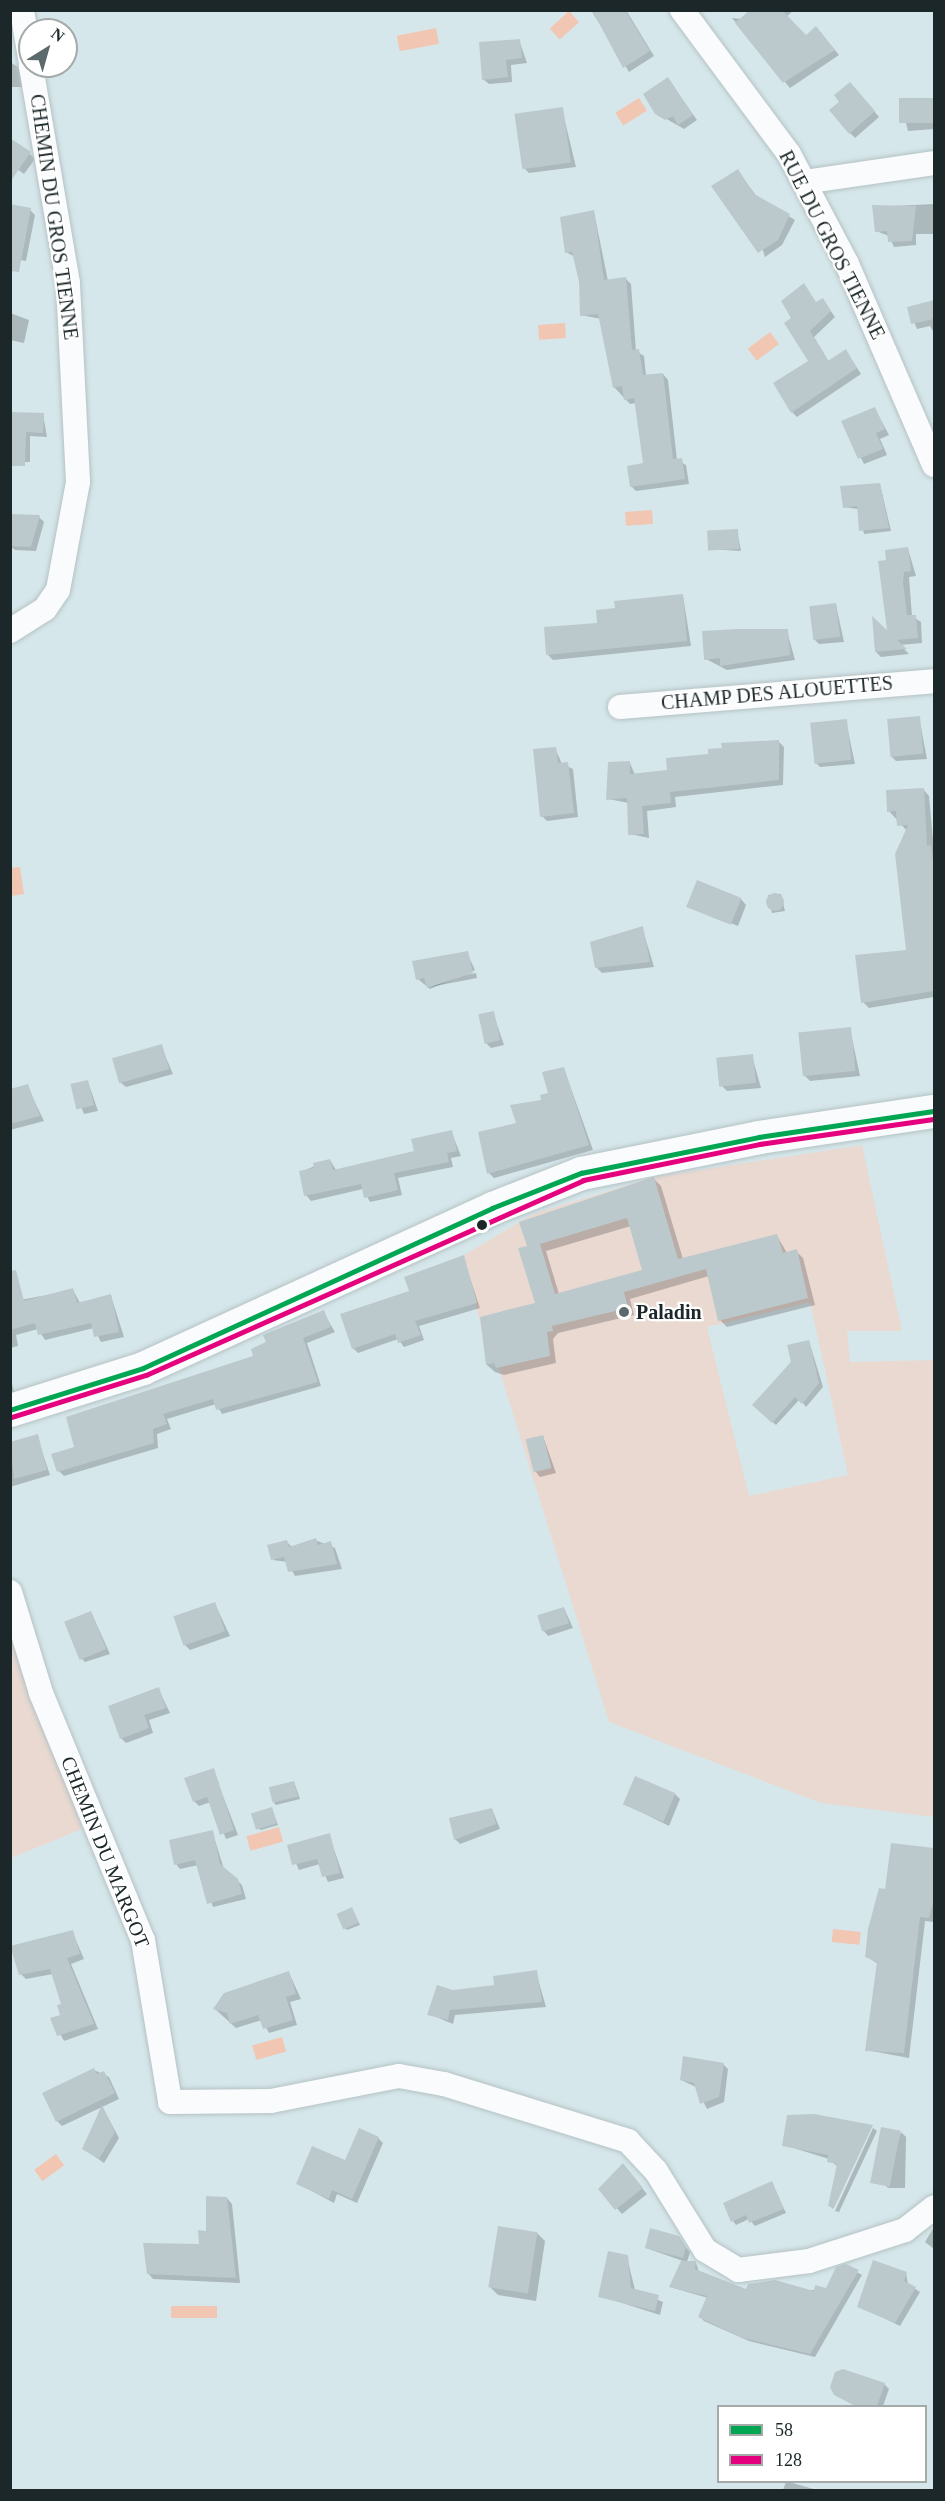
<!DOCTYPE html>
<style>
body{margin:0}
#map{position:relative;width:945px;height:2501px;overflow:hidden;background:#d6e7eb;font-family:"Times New Roman",serif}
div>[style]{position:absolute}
.green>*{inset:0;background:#e9d9d1}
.water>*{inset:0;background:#f1c6b2;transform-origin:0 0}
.shadow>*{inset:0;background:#0003;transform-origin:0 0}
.building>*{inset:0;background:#bcc9cc;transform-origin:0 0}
.round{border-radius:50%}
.roads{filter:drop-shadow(0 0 2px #b5c2c4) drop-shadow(0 0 2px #b5c2c4)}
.street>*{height:24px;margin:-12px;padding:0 12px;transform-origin:12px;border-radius:12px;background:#f9fbfc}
.secondary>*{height:33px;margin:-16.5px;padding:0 16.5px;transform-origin:16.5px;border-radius:16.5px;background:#f9fbfc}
.bus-1>*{height:4.5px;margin:-2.25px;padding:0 2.25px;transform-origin:2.25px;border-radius:2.25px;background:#00a651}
.bus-2>*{height:4.5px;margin:-2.25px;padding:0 2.25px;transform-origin:2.25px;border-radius:2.25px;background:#e5007d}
.dots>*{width:16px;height:16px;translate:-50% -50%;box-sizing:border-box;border:3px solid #fff;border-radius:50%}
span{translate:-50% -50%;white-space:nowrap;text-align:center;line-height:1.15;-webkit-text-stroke:4.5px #fff;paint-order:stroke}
.street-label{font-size:20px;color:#1b2729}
.poi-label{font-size:20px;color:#1b2729;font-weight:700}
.left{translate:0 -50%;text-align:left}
.frame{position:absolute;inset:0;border:12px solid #1b2729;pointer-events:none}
.legend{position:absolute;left:717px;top:2405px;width:210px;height:78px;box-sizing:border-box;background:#fff;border:2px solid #a4a9a9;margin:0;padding:8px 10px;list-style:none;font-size:18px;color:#1b2729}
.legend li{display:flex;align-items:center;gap:12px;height:30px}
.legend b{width:30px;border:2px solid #a4a9a9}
.north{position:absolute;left:18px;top:18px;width:60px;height:60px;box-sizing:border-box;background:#fff;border:2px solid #a4a9a9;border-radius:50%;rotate:37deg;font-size:16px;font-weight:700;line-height:24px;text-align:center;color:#1b2729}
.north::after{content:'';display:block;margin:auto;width:21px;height:27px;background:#5c6a6d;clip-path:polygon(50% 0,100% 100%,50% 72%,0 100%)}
</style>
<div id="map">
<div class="green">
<div style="clip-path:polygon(evenodd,862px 1145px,902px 1331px,847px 1331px,850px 1362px,934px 1360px,934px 1817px,821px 1803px,609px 1722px,490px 1340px,484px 1340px,464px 1255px,533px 1214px,654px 1177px,862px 1145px,810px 1302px,848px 1475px,749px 1496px,707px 1327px,810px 1302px)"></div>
<div style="clip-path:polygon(10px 1584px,82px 1829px,11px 1858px,10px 1858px)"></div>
</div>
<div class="water">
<div style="left:569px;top:11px;width:15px;height:26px;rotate:48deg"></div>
<div style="left:436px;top:28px;width:16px;height:40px;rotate:79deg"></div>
<div style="left:639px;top:98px;width:15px;height:28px;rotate:58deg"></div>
<div style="left:565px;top:323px;width:15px;height:27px;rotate:86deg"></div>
<div style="left:770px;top:332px;width:15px;height:28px;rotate:53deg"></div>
<div style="left:652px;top:510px;width:14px;height:27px;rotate:86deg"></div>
<div style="clip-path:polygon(20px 867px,24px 894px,11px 896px,11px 868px)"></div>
<div style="left:279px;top:1827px;width:15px;height:34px;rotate:74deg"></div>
<div style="left:833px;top:1929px;width:28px;height:13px;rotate:6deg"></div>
<div style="left:282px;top:2037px;width:15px;height:31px;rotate:74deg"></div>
<div style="left:56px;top:2154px;width:14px;height:27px;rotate:54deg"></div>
<div style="left:171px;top:2306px;width:46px;height:12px"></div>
</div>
<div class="shadow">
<div style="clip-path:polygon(591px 10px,626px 10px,654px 56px,629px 72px)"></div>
<div style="clip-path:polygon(762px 10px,794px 10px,786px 17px,806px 37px,821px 33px,839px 55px,790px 88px,732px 18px,770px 22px)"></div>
<div style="clip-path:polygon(519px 40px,527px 63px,511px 65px,512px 82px,489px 84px,483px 79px)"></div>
<div style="clip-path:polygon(10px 62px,18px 67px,24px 87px,10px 87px)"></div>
<div style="clip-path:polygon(668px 79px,697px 120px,684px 129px,656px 113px)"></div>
<div style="clip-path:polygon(855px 89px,879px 117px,855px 138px,850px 133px)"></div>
<div style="clip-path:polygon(901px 102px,934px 102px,934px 129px,908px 131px)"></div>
<div style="clip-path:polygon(562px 109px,576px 167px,529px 173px,524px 168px)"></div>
<div style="clip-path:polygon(30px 154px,35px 159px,24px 174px,10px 164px)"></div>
<div style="clip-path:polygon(738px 171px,757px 197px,795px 220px,782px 245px,765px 257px)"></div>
<div style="clip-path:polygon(934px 204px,934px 234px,916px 234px,916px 245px,894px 247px,889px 236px,876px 231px,874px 207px)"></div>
<div style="clip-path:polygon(30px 210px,35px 215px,26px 261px,10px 258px)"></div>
<div style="clip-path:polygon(594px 212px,608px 281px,626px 279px,631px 284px,636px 351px,644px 356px,646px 376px,663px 374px,668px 380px,677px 460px,686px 465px,689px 484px,636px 491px,631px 486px,644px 465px,637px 403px,630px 404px,614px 387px,601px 319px,581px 315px,581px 282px,575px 257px,566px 252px)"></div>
<div style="clip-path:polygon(823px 300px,835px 317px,814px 337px,829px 362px,846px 351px,861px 374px,797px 417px,792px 412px,810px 361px,786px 323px)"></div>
<div style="clip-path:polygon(934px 304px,934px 333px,930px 326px,917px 329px,908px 308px)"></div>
<div style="clip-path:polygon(10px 313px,29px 320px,24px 343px,10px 340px)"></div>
<div style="clip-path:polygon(875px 409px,889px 435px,880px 439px,887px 455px,864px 464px,843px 422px)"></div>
<div style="clip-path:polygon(43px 414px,47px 437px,30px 436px,30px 462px,10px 462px,10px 416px)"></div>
<div style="clip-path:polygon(880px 484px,891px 531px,864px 534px,858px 509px,844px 507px)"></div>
<div style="clip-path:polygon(39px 517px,44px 522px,36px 551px,15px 550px,10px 546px)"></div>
<div style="clip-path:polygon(737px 531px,741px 551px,709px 549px)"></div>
<div style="clip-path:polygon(908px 549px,916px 576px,909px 577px,912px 616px,921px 622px,922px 643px,900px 645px,909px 654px,881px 657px,876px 652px,889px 634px,887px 562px)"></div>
<div style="clip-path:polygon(683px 596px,691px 646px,553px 660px,548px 655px,599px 625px)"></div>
<div style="clip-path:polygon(836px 605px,844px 642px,819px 644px,813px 638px)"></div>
<div style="clip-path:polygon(787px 631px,795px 660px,727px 670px,706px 659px)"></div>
<div style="clip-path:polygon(919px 717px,927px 759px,896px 761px,891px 756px)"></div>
<div style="clip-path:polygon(846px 721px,855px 764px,820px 767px,815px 762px)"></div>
<div style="clip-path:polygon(779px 742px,784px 747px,783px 785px,675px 797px,676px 807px,647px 811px,649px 838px,630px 834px,629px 803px,608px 799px,630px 763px,635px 775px,668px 771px,710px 755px)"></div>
<div style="clip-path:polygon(555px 748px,562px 764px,573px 769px,578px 817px,547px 821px,542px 816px)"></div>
<div style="clip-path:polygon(923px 789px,929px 796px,934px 851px,934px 997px,869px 1008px,863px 1002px,907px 951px,907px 831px,889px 811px)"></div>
<div style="clip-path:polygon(768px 895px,781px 894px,785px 911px,772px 913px)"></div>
<div style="clip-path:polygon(741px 899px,746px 905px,738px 926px,688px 907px)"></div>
<div style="clip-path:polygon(642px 927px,654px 967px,602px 973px,596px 967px)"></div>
<div style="clip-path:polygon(467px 953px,475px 970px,430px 989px,418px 979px)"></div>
<div style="left:476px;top:973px;width:5px;height:49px;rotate:79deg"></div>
<div style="clip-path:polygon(493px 1013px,504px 1045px,491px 1048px,485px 1042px)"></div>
<div style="clip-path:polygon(850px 1029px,860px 1076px,810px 1081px,805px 1076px)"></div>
<div style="clip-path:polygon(161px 1046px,173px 1074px,126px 1087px,120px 1082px)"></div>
<div style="clip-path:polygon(752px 1056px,761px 1088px,727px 1091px,722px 1086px)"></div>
<div style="clip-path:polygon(564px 1069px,593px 1150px,494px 1178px,489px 1173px,518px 1124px,550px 1094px)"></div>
<div style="clip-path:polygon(88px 1082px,98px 1111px,84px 1114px,72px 1085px)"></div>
<div style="clip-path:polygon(27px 1086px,44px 1121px,10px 1130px,10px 1090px)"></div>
<div style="clip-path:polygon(451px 1131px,461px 1156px,451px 1158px,453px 1167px,398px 1178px,402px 1195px,370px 1202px,363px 1189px,311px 1201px,306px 1195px,300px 1172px,330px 1160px,336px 1170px,415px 1153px)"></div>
<div style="clip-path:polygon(evenodd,654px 1179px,661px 1186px,683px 1259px,777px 1236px,787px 1253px,796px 1251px,803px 1258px,815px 1305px,727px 1327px,720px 1320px,709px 1276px,630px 1299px,634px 1315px,558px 1333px,553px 1339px,556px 1363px,504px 1375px,495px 1372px,487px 1365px,481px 1318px,536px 1304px,528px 1247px,654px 1179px,631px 1226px,644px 1271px,559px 1294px,546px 1251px,631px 1226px)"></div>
<div style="clip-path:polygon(463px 1257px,480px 1308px,419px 1326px,424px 1340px,404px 1347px,398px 1339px,358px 1353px,353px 1348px,411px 1292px)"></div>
<div style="clip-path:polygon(73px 1290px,80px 1303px,111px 1296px,124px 1337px,101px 1342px,94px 1328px,45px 1340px,38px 1329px,16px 1335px,18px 1346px,10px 1348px,10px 1302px)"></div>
<div style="clip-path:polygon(323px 1312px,335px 1332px,307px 1343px,321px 1386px,222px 1414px,216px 1404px,167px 1419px,171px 1429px,157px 1434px,158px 1448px,64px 1476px,59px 1471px,75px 1448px,255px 1357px,268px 1342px)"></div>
<div style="clip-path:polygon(809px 1341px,823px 1387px,806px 1407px,800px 1399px,776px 1425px,754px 1405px)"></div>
<div style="clip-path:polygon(10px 1376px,15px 1396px,10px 1397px)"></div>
<div style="clip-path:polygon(37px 1436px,50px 1475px,10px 1487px,10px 1444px)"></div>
<div style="clip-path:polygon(543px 1436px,556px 1473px,540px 1477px,535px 1471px)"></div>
<div style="clip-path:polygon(315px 1540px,335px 1548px,342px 1569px,295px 1576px,287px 1562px,273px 1560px,286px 1541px,292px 1547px)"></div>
<div style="clip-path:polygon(215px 1604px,230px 1636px,190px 1650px,185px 1645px)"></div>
<div style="clip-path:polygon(564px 1608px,573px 1628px,548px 1636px,543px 1630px)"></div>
<div style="clip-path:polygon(91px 1612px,110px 1654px,85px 1662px,80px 1657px)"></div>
<div style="clip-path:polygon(158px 1688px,170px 1713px,149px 1720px,153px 1733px,126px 1743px,121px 1738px)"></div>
<div style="clip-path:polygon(213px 1770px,238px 1835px,226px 1839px,211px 1802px,199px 1806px,194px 1801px)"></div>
<div style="clip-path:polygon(294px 1782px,300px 1799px,276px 1805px,274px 1803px)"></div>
<div style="clip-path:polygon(675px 1794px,680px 1799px,669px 1826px,625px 1804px)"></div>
<div style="clip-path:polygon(272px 1809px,278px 1825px,261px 1830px,258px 1828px)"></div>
<div style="clip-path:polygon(492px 1809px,500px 1829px,460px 1844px,455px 1839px)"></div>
<div style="clip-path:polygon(212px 1831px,224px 1869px,242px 1885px,246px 1899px,213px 1907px,198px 1865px,180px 1869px,176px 1864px)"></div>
<div style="clip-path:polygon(329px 1835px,344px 1878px,328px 1882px,320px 1864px,299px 1870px,288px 1846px)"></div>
<div style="clip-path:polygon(892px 1844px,934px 1850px,934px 1916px,933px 1922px,925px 1921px,909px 2058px,866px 2050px,878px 1964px,866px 1956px,886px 1891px)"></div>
<div style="clip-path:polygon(352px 1909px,360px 1925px,347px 1930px,345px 1928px)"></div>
<div style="clip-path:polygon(72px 1931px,84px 1959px,71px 1964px,98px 2029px,64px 2041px,52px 2019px,62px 2016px,63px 2005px,53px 1974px,26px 1979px,21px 1974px)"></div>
<div style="clip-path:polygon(536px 1972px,546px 2007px,455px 2015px,453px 2024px,429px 2014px,453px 1992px,496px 1986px)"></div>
<div style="clip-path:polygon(289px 1973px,301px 1999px,290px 2002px,297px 2025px,269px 2033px,262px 2020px,236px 2028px,215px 2009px)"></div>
<div style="clip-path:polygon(723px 2064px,728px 2069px,724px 2102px,707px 2109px,696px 2087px,681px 2080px)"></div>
<div style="clip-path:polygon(94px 2070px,109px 2077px,119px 2099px,62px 2126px,57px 2121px)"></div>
<div style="clip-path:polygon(103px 2108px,119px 2138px,104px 2163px,84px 2149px)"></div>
<div style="clip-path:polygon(871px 2126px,833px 2207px,833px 2209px,830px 2206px,838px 2167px,829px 2159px,784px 2145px)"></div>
<div style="clip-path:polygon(873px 2128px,877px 2131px,839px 2212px,835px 2211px)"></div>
<div style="clip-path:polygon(901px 2132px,906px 2137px,905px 2188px,888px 2188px,883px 2183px)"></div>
<div style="clip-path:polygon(378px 2138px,383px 2143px,357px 2203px,337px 2194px,334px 2203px,297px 2183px,346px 2162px)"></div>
<div style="clip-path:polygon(628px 2171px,647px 2194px,622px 2214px,600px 2189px)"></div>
<div style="clip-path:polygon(772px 2183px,786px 2213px,755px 2226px,749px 2219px,736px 2225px,733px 2221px)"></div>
<div style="clip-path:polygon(227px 2198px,232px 2204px,240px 2283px,153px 2279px,148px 2273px,200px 2245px)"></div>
<div style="clip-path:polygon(934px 2227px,934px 2249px,925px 2242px)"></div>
<div style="clip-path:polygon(537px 2233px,545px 2241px,536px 2301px,498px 2295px,490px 2287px)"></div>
<div style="clip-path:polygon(678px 2237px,690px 2252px,687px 2262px,696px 2263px,699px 2272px,747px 2290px,827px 2290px,846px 2266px,862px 2275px,815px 2357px,749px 2341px,704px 2321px,700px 2317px,708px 2298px,670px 2287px,683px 2261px,646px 2248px)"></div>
<div style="clip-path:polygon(627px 2257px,635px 2290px,663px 2302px,660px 2315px,600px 2296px)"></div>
<div style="clip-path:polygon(906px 2273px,908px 2284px,920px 2292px,900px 2326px,859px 2306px)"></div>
<div style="clip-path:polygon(884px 2384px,889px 2389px,883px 2406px,857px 2406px,836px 2394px)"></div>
<div style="clip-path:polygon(786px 2482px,789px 2482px,817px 2490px,783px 2490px)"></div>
</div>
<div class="building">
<div style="clip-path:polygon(592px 10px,625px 10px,650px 51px,623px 68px)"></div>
<div style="clip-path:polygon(750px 10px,782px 10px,806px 35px,816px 26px,835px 50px,783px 83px,735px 23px)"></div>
<div style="clip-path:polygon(520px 39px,522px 58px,506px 60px,508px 77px,482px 80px,479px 42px)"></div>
<div style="clip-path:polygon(668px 77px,693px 115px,678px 125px,673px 116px,665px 120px,655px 114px,643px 94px)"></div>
<div style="clip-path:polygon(850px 82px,875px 111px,849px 134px,829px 110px,839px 102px,834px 95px)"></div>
<div style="left:934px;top:98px;width:25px;height:35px;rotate:90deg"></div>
<div style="left:563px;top:107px;width:56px;height:49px;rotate:82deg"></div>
<div style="clip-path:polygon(10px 138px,31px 152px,10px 182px)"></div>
<div style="clip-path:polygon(738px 169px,754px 194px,790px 214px,778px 240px,758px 253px,711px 186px)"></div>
<div style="clip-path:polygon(10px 204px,31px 208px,19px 272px,10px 271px)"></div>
<div style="clip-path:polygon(872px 205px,916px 206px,912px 241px,888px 242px,887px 231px,875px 232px)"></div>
<div style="clip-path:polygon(594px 210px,604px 280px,626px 277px,632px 350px,639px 349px,643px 375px,663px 373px,673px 459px,682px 458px,685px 479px,630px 487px,627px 466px,643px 463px,634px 398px,624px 400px,622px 386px,613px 388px,598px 314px,580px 316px,579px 282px,572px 252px,565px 253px,560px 217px)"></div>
<div style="clip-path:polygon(804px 283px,816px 302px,823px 298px,831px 311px,810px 331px,828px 361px,846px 349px,857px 368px,791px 413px,773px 383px,808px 361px,784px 323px,791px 318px,781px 301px)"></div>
<div style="clip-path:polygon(934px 300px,934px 319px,911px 324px,907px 307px)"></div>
<div style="clip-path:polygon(875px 407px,885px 429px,876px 433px,883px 449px,858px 459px,841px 421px)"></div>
<div style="clip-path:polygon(10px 412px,44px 413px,43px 433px,26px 432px,25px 466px,10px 466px)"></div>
<div style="clip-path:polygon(880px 483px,889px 528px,859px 531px,857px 506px,843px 508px,840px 486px)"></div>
<div style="clip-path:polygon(10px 514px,40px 515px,31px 547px,10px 546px)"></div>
<div style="left:738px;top:529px;width:20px;height:31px;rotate:87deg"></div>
<div style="clip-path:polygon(908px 547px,911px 571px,904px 572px,903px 582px,907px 615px,916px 615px,918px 638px,897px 640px,907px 649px,875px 652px,872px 616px,887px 630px,878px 561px,886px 560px,885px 550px)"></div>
<div style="clip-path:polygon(683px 594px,687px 641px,546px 655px,544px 627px,597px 623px,596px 610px,615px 608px,614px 601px)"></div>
<div style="left:836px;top:603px;width:34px;height:27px;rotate:83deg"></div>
<div style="clip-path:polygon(737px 629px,788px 629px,790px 655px,720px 666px,720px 658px,704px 660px,702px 631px)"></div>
<div style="left:920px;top:716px;width:38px;height:33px;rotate:85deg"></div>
<div style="left:847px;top:719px;width:41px;height:37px;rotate:84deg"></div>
<div style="clip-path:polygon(779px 740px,779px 780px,670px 792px,671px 803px,642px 806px,644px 834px,628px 835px,627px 798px,606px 800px,608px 762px,630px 761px,630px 774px,667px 770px,666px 758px,708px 754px,708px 749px,722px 748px,721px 743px)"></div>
<div style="clip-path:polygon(556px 747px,558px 763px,568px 762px,574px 813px,540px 817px,533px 749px)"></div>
<div style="clip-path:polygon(924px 788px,927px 846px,931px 845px,934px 869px,933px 991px,861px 1003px,855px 955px,906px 950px,895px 854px,908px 825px,897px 826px,896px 811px,887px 812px,886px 790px)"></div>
<div style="left:697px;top:880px;width:48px;height:29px;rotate:22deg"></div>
<div class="round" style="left:766px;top:893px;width:18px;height:18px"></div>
<div style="clip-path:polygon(643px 926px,650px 962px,595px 968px,590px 942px)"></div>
<div style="clip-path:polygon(468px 951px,473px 973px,427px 988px,424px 978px,416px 980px,412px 961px)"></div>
<div style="left:494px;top:1011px;width:30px;height:16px;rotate:78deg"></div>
<div style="left:851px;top:1027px;width:44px;height:53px;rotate:84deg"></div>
<div style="left:162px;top:1044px;width:26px;height:52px;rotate:74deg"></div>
<div style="left:753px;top:1054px;width:29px;height:37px;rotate:84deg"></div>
<div style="clip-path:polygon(564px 1067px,589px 1145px,487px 1174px,478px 1132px,516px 1123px,510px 1105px,541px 1100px,540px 1095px,548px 1093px,542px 1072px)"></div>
<div style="left:88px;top:1080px;width:26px;height:18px;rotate:77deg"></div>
<div style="clip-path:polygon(28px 1084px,40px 1116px,10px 1124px,10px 1089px)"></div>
<div style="clip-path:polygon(452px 1130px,457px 1151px,447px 1153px,449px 1162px,394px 1173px,398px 1190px,364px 1198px,361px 1184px,304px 1196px,299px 1171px,314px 1168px,313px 1163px,330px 1159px,333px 1170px,414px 1151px,411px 1139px)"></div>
<div style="clip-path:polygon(evenodd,654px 1177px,678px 1259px,777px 1234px,783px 1253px,797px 1249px,808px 1298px,718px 1321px,706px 1269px,624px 1292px,628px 1308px,552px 1326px,553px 1331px,547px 1332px,550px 1356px,496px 1368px,494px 1363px,486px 1365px,480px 1317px,535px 1303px,518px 1248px,527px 1246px,519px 1222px,654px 1177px,627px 1218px,642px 1270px,555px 1294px,540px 1244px,627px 1218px)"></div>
<div style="clip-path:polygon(464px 1255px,477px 1303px,415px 1321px,421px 1335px,398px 1343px,395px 1334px,352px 1349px,340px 1314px,409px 1291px,404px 1277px)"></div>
<div style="clip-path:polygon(16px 1270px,24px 1301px,73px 1288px,77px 1303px,111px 1294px,119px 1332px,94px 1337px,91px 1323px,38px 1335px,35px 1323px,10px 1330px,10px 1271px)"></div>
<div style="clip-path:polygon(324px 1310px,331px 1327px,303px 1338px,318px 1382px,216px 1410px,213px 1399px,163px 1414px,167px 1424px,153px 1429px,154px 1443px,57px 1472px,51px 1454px,74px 1447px,66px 1417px,253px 1356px,251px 1349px,266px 1342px,263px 1335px)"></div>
<div style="clip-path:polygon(809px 1340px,819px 1383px,802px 1404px,795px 1397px,772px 1423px,752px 1405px,791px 1362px,787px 1345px)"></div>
<div style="clip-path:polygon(38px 1434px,47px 1470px,14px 1479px,10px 1442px)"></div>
<div style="left:543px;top:1435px;width:34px;height:18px;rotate:76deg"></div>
<div style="clip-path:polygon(316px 1538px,318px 1545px,331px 1541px,337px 1564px,288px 1572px,284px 1557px,271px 1560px,267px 1545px,287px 1540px,289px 1547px)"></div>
<div style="left:215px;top:1602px;width:31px;height:44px;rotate:71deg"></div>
<div style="left:564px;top:1607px;width:17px;height:28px;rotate:73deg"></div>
<div style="left:91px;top:1611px;width:41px;height:29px;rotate:68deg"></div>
<div style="clip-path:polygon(159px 1687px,166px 1708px,144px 1715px,149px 1728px,120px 1739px,108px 1706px)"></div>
<div style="clip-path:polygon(214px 1768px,234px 1830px,220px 1835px,207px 1797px,193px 1802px,184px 1778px)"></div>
<div style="left:635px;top:1776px;width:44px;height:31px;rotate:23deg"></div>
<div style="left:294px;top:1781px;width:16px;height:26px;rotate:76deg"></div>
<div style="left:272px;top:1807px;width:17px;height:22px;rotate:73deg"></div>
<div style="clip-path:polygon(492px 1808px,496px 1824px,454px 1840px,449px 1818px)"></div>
<div style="clip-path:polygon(213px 1830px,220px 1864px,238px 1879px,242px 1894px,207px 1904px,195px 1860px,174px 1865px,169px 1840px)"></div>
<div style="clip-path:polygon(330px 1833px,340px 1873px,322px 1877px,317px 1859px,292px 1865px,287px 1845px)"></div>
<div style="clip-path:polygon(891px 1843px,934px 1848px,934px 1899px,929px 1918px,920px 1917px,904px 2053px,865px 2051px,877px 1962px,865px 1957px,868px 1929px,879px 1888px,885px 1889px)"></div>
<div style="left:352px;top:1907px;width:17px;height:17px;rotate:66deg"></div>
<div style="clip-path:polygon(73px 1930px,80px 1954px,67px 1958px,94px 2024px,57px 2036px,50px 2018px,60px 2015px,57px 2005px,61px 2004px,50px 1969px,19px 1975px,10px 1946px)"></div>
<div style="clip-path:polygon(537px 1970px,542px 2002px,450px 2010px,448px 2020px,427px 2015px,437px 1985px,453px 1990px,494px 1985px,493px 1976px)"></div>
<div style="clip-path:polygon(289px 1971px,296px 1994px,286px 1997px,293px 2020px,263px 2029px,258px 2015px,230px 2024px,227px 2013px,213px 2009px,224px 1993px)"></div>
<div style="clip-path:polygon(683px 2056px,724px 2063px,719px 2097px,700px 2104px,694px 2083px,680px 2080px)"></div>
<div style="clip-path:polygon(94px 2068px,97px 2074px,104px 2071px,115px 2093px,56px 2122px,42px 2093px)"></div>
<div style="clip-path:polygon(102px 2105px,115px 2132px,99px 2159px,82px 2149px)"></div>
<div style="clip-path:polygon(814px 2114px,873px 2125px,834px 2208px,828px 2206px,837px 2164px,827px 2162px,828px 2155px,782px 2146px,787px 2115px)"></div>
<div style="left:881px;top:2127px;width:20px;height:57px;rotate:11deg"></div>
<div style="clip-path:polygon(359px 2128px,379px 2137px,352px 2199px,332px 2190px,329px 2199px,296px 2184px,312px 2146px,345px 2160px)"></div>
<div style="clip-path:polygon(623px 2163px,643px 2188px,615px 2210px,598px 2189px)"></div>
<div style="clip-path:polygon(772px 2181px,784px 2209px,749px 2223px,746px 2215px,731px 2222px,723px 2203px)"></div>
<div style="clip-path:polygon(206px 2196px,227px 2197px,236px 2278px,147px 2274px,143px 2243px,199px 2244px,198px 2230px,206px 2231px)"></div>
<div style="left:498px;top:2226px;width:40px;height:62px;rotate:9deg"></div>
<div style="clip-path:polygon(650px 2228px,679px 2236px,686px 2246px,683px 2258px,645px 2248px)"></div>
<div style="clip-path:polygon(608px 2251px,628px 2255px,631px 2288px,659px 2295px,655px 2311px,598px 2297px)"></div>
<div style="clip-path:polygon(873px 2260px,907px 2272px,904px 2281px,916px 2287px,895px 2323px,857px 2307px)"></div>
<div style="clip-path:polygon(681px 2261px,696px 2261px,695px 2269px,746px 2289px,748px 2284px,775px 2280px,814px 2291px,815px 2285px,826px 2288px,836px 2267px,846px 2264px,859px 2270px,810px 2354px,743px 2338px,698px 2317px,707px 2296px,669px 2287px)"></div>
<div style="clip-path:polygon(843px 2369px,885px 2383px,877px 2406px,855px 2406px,834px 2395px,830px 2387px,835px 2372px)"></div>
</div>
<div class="roads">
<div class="street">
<div style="left:22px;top:10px;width:49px;rotate:80.5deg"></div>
<div style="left:682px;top:10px;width:179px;rotate:53.4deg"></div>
<div style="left:789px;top:154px;width:124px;rotate:62.2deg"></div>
<div style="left:847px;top:264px;width:219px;rotate:66.6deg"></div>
<div style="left:804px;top:182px;width:131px;rotate:-8.3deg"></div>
<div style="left:10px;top:631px;width:41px;rotate:-32.2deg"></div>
<div style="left:45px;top:609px;width:23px;rotate:-56deg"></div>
<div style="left:58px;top:590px;width:110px;rotate:-79.5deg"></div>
<div style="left:78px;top:482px;width:199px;rotate:-92.9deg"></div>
<div style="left:68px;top:283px;width:220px;rotate:-99.7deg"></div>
<div style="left:620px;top:707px;width:315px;rotate:-4.7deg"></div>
<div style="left:10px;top:1592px;width:106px;rotate:72.9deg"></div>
<div style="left:41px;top:1693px;width:267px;rotate:67.6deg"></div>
<div style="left:143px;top:1940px;width:164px;rotate:80.5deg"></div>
<div style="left:170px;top:2102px;width:101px;rotate:-0.6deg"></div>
<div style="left:271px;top:2101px;width:130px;rotate:-11.1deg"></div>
<div style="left:399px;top:2076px;width:46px;rotate:10.1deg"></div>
<div style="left:444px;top:2084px;width:193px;rotate:17.2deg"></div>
<div style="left:628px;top:2141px;width:41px;rotate:47deg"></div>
<div style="left:656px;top:2171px;width:93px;rotate:58.2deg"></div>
<div style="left:705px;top:2250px;width:39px;rotate:31deg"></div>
<div style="left:738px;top:2270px;width:72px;rotate:-7.2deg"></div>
<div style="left:809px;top:2261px;width:101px;rotate:-17.9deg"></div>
<div style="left:905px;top:2230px;width:37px;rotate:-38deg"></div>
</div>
<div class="secondary">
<div style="left:10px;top:1410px;width:139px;rotate:-17.5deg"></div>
<div style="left:143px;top:1368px;width:384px;rotate:-24.6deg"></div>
<div style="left:492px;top:1208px;width:96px;rotate:-21.5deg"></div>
<div style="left:581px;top:1173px;width:182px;rotate:-11.4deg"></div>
<div style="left:759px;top:1137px;width:177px;rotate:-8.5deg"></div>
</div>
</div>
<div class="bus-1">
<div style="left:10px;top:1410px;width:139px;rotate:-17.5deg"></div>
<div style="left:143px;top:1368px;width:384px;rotate:-24.6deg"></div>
<div style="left:492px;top:1208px;width:96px;rotate:-21.5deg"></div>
<div style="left:581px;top:1173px;width:182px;rotate:-11.4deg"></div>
<div style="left:759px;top:1137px;width:177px;rotate:-8.5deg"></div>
</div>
<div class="bus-2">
<div style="left:12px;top:1417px;width:140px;rotate:-17.4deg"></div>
<div style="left:146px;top:1375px;width:479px;rotate:-24deg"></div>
<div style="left:583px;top:1180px;width:181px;rotate:-11.5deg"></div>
<div style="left:760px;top:1144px;width:176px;rotate:-8.2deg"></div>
</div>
<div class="dots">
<div style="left:482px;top:1225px;background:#1b2729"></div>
<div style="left:624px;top:1312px;background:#5c6a6d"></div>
</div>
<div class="street-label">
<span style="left:54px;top:217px;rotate:82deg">CHEMIN DU GROS TIENNE</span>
<span style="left:832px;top:245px;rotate:63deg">RUE DU GROS TIENNE</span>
<span style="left:777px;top:693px;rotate:-5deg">CHAMP DES ALOUETTES</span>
<span style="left:105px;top:1852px;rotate:68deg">CHEMIN DU MARGOT</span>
</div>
<div class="poi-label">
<span class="left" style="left:636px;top:1312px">Paladin</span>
</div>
<div class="frame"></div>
<ul class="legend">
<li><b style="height:8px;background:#00a651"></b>58</li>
<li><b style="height:8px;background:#e5007d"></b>128</li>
</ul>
<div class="north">N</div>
</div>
